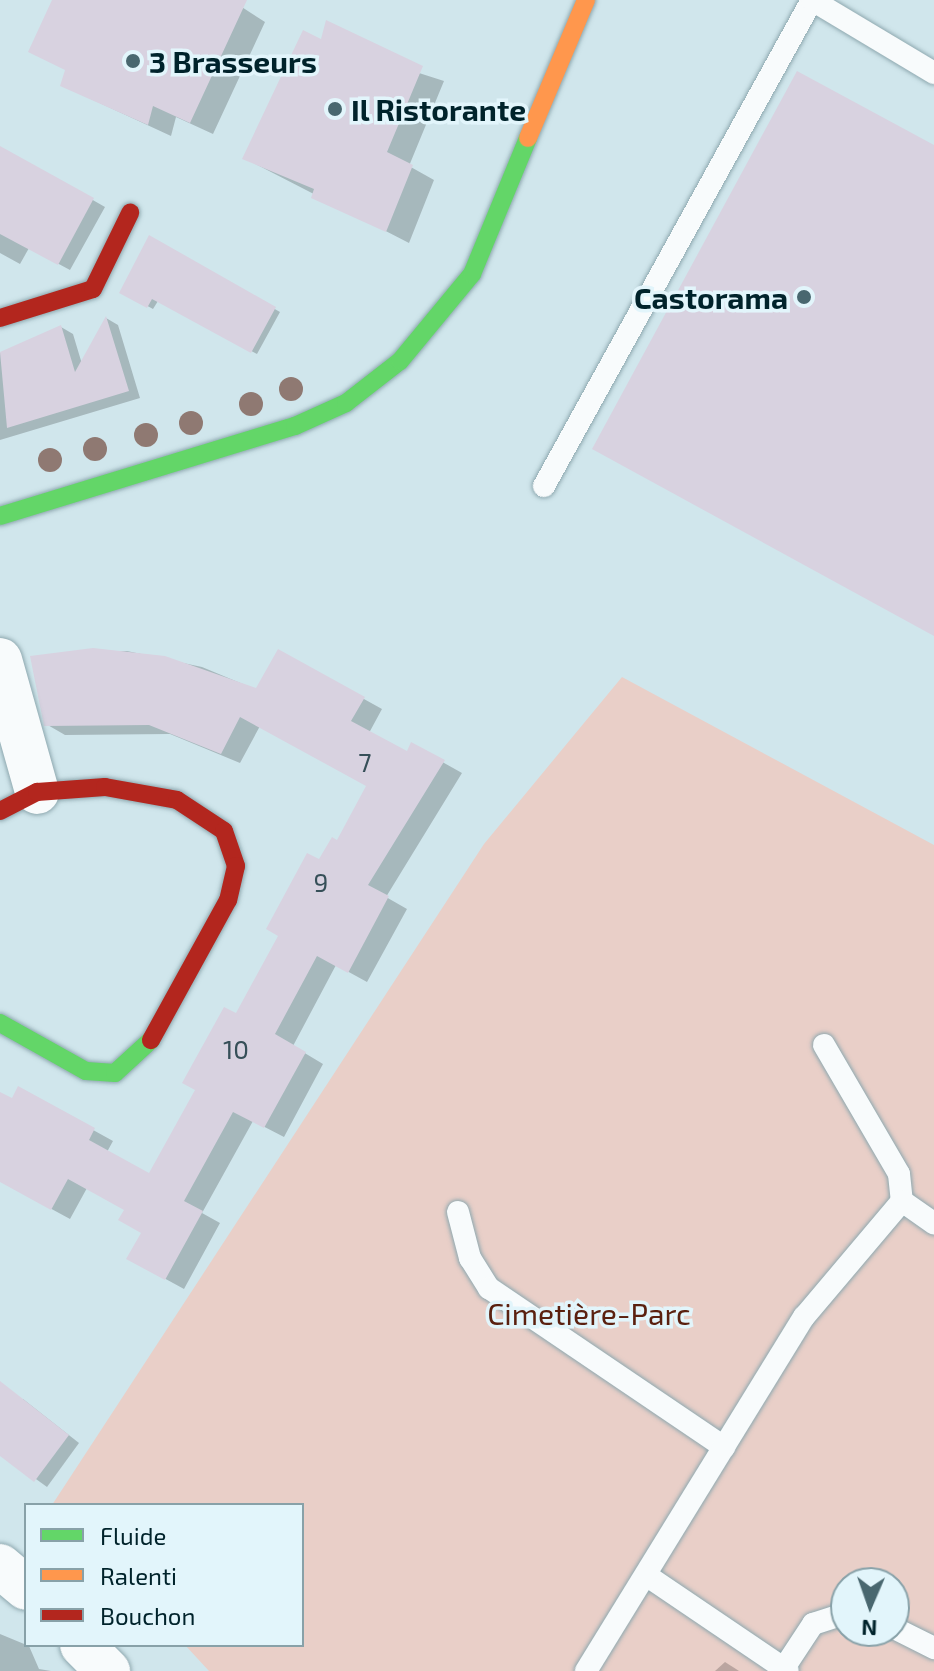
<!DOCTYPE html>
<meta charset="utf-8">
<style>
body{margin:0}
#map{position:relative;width:934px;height:1671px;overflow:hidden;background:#d0e6ec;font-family:"Exo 2",sans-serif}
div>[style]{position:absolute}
.green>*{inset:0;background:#e9cfc8}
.shadow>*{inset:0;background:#0003}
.building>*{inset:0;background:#d8d2e0}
.roads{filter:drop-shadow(0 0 2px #8ea8af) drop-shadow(0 0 2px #8ea8af)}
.lane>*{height:22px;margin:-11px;padding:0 11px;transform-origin:11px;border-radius:11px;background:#f8fbfc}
.street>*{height:44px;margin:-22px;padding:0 22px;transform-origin:22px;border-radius:22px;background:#f8fbfc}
.fast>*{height:18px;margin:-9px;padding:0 9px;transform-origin:9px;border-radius:9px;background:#63d668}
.slow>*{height:18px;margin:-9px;padding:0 9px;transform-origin:9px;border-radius:9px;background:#ff974d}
.jam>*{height:18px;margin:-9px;padding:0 9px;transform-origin:9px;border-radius:9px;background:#b3261e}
.trees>*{width:24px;height:24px;margin:-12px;border-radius:50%;background:#8f7972}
.dots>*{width:22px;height:22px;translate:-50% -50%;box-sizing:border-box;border:4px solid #e2f5fb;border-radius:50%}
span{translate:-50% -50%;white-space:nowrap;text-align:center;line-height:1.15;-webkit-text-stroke:7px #e2f5fb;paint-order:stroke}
.number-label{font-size:26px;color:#364f58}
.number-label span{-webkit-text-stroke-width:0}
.poi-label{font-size:30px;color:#00232b;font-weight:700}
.left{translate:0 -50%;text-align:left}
.right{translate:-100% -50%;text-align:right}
.park-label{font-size:30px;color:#5a200f}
.legend{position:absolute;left:24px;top:1503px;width:280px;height:144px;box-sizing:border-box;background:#e2f5fb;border:2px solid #88a1a8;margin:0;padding:10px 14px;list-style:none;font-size:24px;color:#00232b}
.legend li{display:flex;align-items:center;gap:16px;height:40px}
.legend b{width:40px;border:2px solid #88a1a8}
.north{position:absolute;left:830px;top:1567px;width:80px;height:80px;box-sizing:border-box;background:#e2f5fb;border:2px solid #88a1a8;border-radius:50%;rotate:182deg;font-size:22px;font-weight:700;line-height:32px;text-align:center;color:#00232b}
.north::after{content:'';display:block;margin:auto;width:28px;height:36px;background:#49676f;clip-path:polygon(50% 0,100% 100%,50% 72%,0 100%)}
</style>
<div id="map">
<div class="green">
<div style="clip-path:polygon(evenodd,622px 677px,934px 845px,934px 1671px,209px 1671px,185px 1645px,302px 1645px,302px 1505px,52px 1505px,484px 844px,622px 677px,846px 1583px,894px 1583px,894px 1631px,846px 1631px,846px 1583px)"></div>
</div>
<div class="shadow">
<div style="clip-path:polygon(54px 0,231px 0,265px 22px,213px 134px,176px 117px,171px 136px,63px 86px,67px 71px)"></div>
<div style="clip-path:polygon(322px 42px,444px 81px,409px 166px,434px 180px,409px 243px,244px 158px)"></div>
<div style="clip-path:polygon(0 147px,105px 207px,70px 270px,29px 248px,20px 264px,0 253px)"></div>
<div style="clip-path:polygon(150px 238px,280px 312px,257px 354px,158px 301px,153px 309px,122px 292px)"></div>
<div style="clip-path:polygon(106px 318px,118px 325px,140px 398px,0 440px,0 353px,61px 327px,73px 334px,82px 364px)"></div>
<div style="clip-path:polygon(127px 651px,202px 667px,257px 690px,279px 652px,382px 709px,369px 733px,407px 754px,412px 745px,462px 773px,386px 897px,407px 909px,367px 982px,336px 965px,293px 1046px,323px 1064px,284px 1137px,253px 1121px,202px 1213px,220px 1223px,184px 1289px,129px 1259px,144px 1232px,126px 1209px,87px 1188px,70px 1219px,0 1181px,0 1095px,12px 1101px,19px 1089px,113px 1141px,107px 1152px,150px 1175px,369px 786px,260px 726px,240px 763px,170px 734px,65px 735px,46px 724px,32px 658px)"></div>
<div style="clip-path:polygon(23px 1399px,79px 1443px,47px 1487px,0 1453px,0 1408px)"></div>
<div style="clip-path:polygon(0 1634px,29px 1646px,39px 1669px,51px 1671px,0 1671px)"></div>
<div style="clip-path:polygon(725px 1662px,736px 1669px,739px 1671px,715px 1671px)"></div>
</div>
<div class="building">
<div style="clip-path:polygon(52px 0,247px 0,190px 123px,153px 106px,148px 125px,60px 86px,65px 70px,28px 52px)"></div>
<div style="clip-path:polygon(326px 20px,423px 66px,387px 152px,413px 165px,386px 232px,311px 198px,314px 189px,242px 159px,303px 30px,321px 39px)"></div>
<div style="clip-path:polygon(797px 71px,934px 145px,934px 636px,592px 449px)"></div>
<div style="clip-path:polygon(0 146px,94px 198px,58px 265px,0 234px)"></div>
<div style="clip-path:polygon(149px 235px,276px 307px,251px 353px,152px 299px,147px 308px,119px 293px)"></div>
<div style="clip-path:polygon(106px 316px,129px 391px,7px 428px,0 352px,61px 325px,75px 372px)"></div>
<div style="clip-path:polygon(93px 648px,165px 656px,256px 688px,278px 649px,365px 697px,351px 721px,407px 751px,411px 742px,445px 760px,368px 885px,389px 896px,348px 973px,317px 956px,275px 1034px,306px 1052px,264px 1128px,233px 1112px,184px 1201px,203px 1211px,165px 1280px,126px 1259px,141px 1233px,118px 1220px,124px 1210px,68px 1179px,51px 1210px,0 1182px,0 1092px,12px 1098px,18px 1086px,95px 1128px,89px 1140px,149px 1173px,195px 1090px,182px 1083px,224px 1007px,236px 1013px,278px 936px,266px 929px,307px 853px,319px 859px,332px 837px,337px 840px,366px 786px,240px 717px,221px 754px,149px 725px,44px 726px,30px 656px)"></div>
<div style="clip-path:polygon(0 1381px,69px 1435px,34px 1482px,0 1456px)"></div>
</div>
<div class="roads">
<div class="lane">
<div style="left:544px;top:486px;width:555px;rotate:-61.13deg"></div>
<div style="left:812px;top:0;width:142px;rotate:30.9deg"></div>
<div style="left:824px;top:1045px;width:149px;rotate:59.8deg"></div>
<div style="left:899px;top:1174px;width:27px;rotate:84deg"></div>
<div style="left:458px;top:1212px;width:48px;rotate:75.4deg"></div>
<div style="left:470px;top:1258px;width:36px;rotate:58deg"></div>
<div style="left:489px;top:1288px;width:284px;rotate:34.1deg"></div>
<div style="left:646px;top:1575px;width:171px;rotate:34.1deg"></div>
<div style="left:894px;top:1628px;width:45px;rotate:26.6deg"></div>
<div style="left:784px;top:1668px;width:53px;rotate:-56.6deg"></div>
<div style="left:813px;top:1624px;width:35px;rotate:-18deg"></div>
<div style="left:586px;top:1671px;width:416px;rotate:-58.4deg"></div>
<div style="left:804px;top:1317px;width:152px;rotate:-49.8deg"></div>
<div style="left:902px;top:1201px;width:39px;rotate:35deg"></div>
</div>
<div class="street">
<div style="left:0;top:660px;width:137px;rotate:74.3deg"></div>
<div style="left:0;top:1566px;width:34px;rotate:40deg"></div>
<div style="left:82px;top:1645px;width:37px;rotate:45deg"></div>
</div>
<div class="fast">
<div style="left:0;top:516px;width:308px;rotate:-17deg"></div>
<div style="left:295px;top:426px;width:56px;rotate:-24.3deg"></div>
<div style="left:346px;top:403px;width:68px;rotate:-37.9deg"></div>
<div style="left:400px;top:361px;width:113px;rotate:-50.4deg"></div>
<div style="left:472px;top:274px;width:147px;rotate:-67.6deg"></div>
<div style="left:0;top:1023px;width:98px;rotate:29.2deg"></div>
<div style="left:86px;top:1071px;width:29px;rotate:4deg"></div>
<div style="left:115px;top:1073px;width:49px;rotate:-42.5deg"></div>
</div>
<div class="slow">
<div style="left:528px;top:138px;width:150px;rotate:-67.2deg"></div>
</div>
<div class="jam">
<div style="left:0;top:318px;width:97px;rotate:-17.3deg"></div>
<div style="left:93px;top:289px;width:85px;rotate:-64deg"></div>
<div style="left:0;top:811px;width:42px;rotate:-27.2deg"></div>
<div style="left:37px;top:792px;width:68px;rotate:-4.2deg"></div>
<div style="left:105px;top:787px;width:73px;rotate:10.2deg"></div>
<div style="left:177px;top:800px;width:56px;rotate:33.4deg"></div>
<div style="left:224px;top:831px;width:37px;rotate:71deg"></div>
<div style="left:236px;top:866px;width:35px;rotate:103deg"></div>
<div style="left:228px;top:900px;width:160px;rotate:118.8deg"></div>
</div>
</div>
<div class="trees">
<div style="left:291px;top:389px"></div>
<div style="left:251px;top:404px"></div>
<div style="left:191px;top:423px"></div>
<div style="left:146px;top:435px"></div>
<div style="left:95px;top:449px"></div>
<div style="left:50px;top:460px"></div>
</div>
<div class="dots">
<div style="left:133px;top:61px;background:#49676f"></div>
<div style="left:335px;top:109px;background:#49676f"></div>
<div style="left:804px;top:297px;background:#49676f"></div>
</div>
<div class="number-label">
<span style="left:365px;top:762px">7</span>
<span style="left:321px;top:882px">9</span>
<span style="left:236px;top:1049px">10</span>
</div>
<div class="poi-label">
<span class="left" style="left:149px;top:61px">3 Brasseurs</span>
<span class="left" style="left:351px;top:109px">Il Ristorante</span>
<span class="right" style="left:788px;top:297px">Castorama</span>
</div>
<div class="park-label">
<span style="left:589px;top:1313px">Cimetière-Parc</span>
</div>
<ul class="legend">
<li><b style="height:10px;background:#63d668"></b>Fluide</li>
<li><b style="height:10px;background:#ff974d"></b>Ralenti</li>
<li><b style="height:10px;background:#b3261e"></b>Bouchon</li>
</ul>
<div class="north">N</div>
</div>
